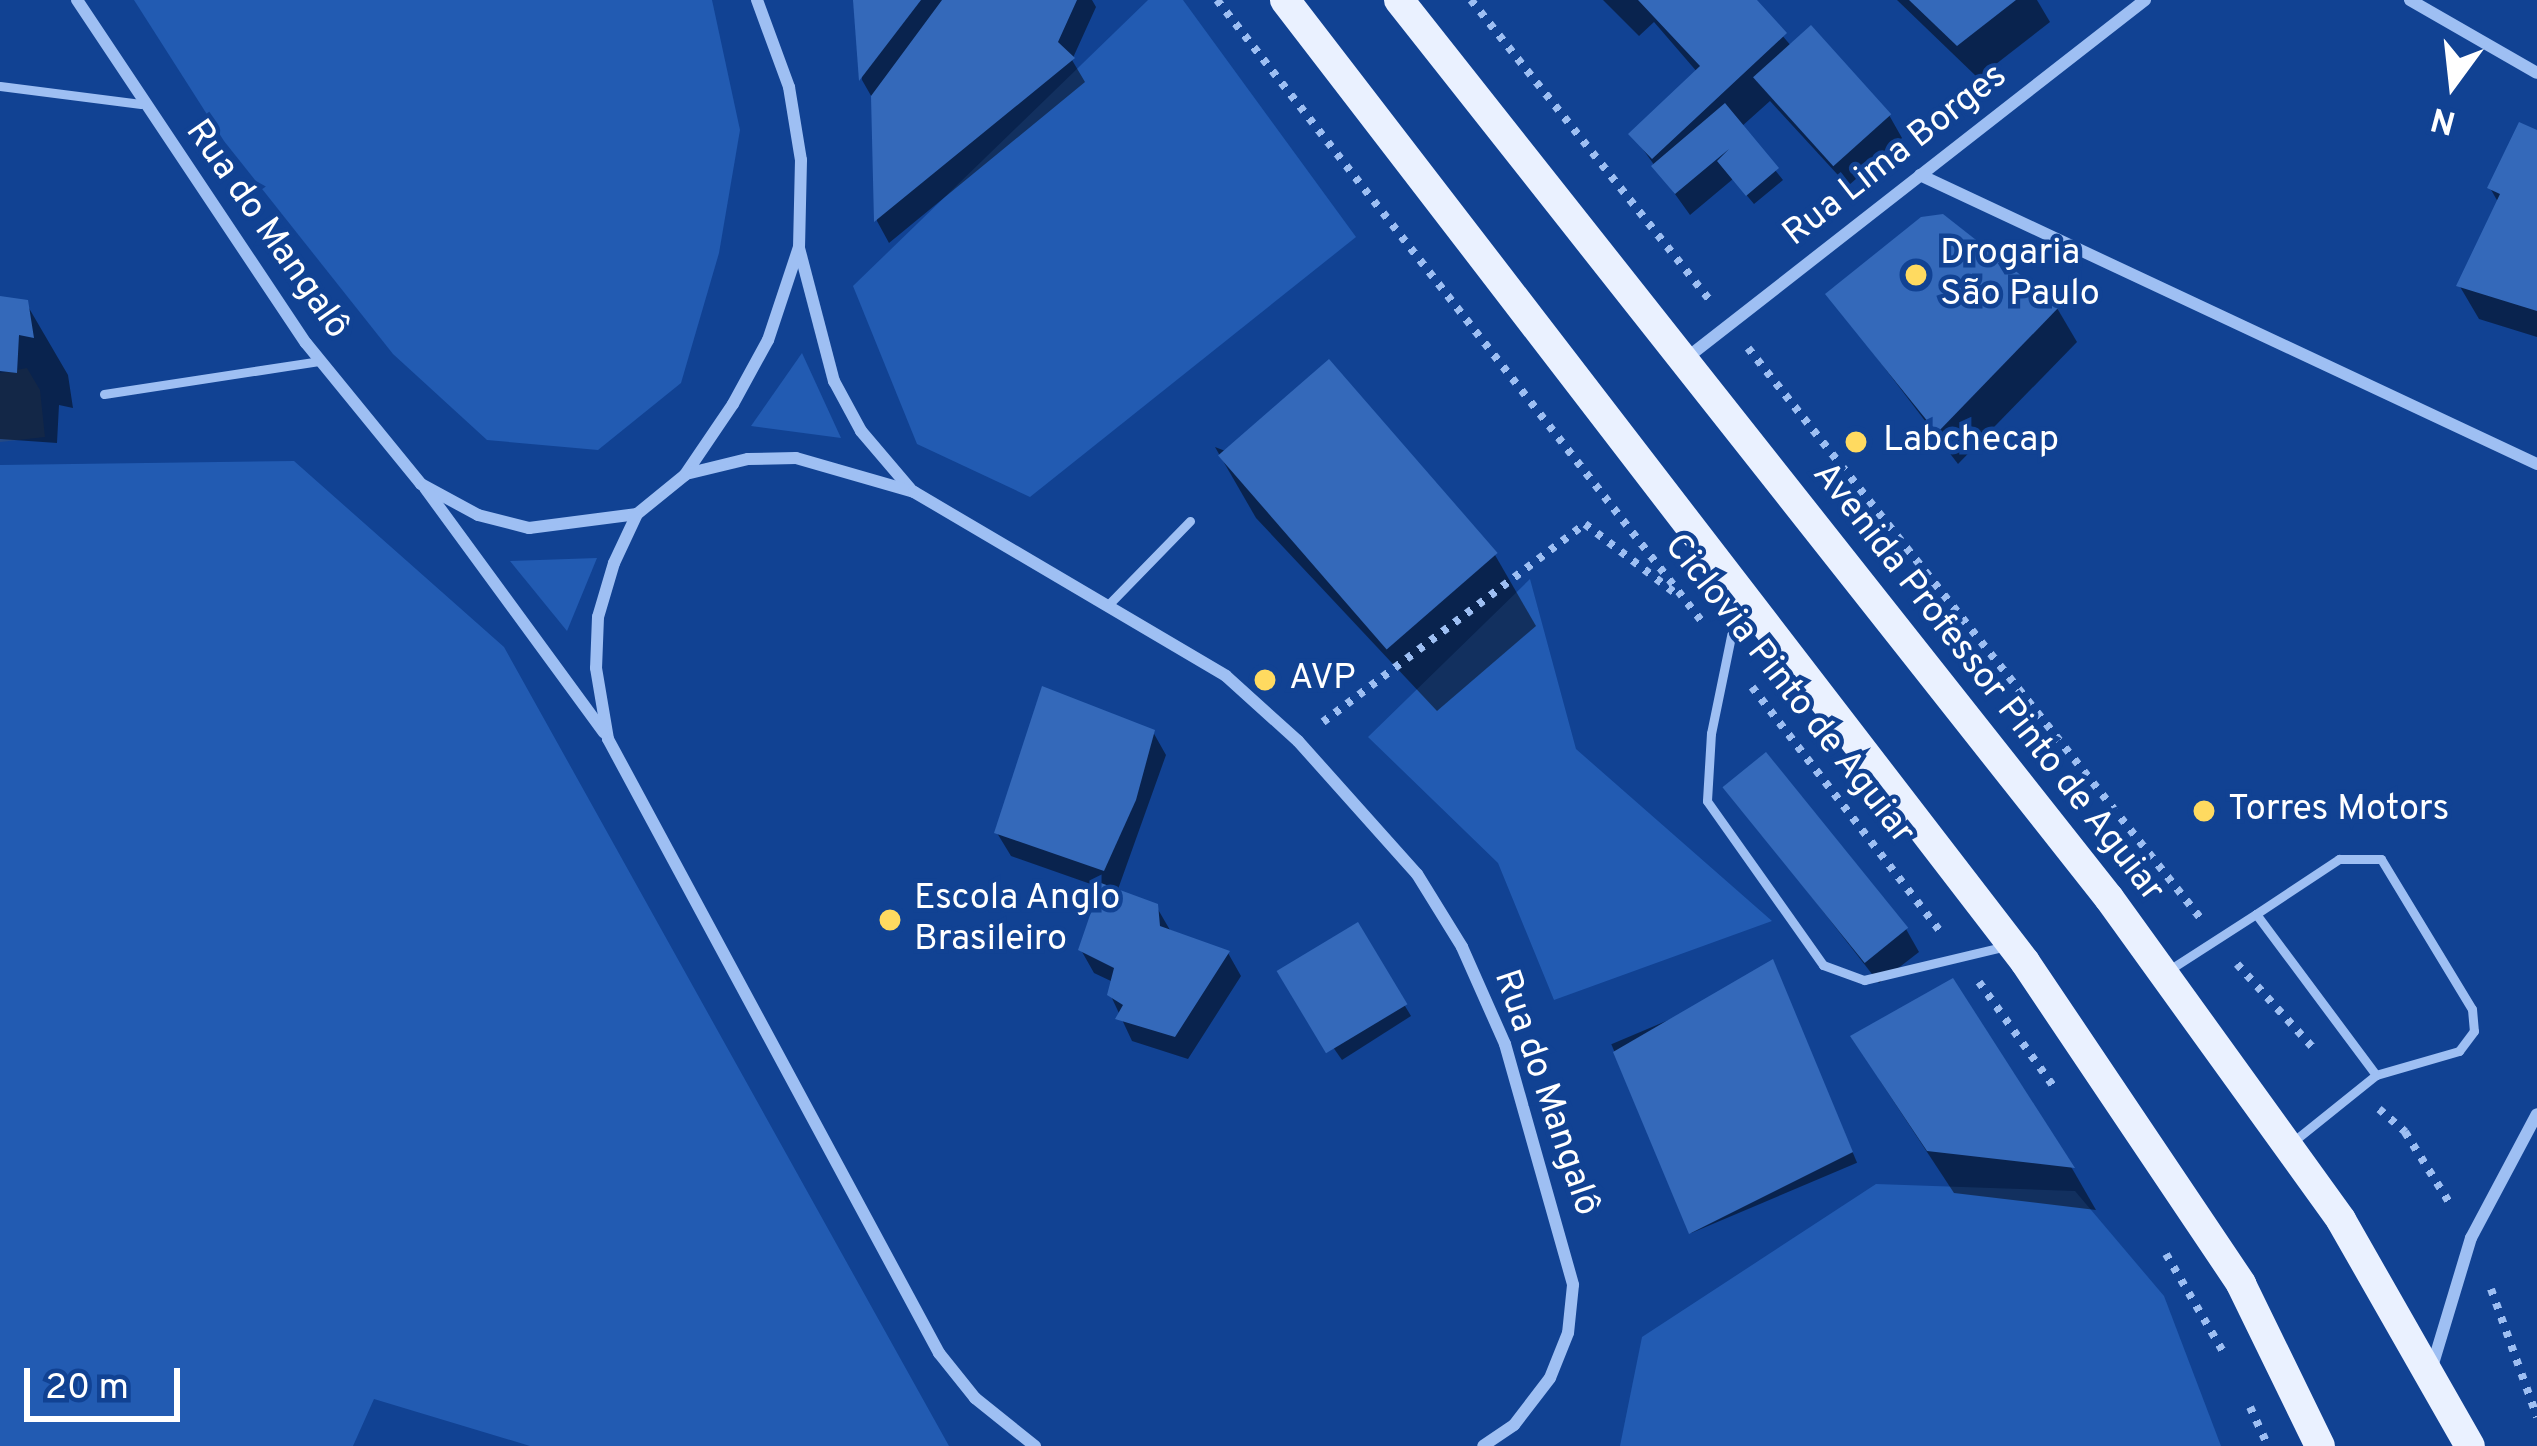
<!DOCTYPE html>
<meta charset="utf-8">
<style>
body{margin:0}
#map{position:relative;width:2537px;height:1446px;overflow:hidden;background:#114293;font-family:Overpass,sans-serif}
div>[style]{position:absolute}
.green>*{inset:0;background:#225bb2}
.water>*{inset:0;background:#244985}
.shadow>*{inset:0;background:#0007;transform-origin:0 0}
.building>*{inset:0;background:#3469ba;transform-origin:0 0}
.path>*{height:8px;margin-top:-4px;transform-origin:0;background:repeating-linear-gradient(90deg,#9ebff3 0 6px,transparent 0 15px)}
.service>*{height:9px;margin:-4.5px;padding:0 4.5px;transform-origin:4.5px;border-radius:4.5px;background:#9ebff3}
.minor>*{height:12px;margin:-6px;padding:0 6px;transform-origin:6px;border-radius:6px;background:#9ebff3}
.primary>*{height:30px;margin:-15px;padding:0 15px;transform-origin:15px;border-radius:15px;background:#eaf1ff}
.dots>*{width:33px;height:33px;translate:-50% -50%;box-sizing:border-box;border:6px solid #114293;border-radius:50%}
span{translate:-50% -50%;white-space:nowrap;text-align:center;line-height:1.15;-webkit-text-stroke:9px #114293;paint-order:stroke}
.street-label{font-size:36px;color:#fff}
.poi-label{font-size:36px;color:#fff}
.left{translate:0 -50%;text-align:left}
.north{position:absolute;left:2393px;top:24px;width:120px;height:120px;-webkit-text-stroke:9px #114293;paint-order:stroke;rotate:195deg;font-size:33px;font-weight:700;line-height:48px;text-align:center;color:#fff}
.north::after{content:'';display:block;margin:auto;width:42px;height:54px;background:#fff;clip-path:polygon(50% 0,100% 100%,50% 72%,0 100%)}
.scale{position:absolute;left:24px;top:1368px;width:156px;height:54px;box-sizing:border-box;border:6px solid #fff;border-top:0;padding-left:15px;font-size:36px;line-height:42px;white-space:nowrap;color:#fff;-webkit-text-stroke:9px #114293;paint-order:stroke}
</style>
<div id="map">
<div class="green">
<div style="clip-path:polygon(134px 0,712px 0,740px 130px,719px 253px,681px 383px,598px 450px,487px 440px,393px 354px,224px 141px)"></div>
<div style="clip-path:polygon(1148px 0,1183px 0,1356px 237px,1030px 497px,917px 444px,853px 286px)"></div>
<div style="clip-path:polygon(802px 353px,841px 438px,751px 426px)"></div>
<div style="clip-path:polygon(294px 461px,504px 647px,949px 1446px,530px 1446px,374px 1399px,353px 1446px,0 1446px,0 465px)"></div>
<div style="clip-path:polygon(597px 558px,567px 631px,510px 561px)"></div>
<div style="clip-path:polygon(1530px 579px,1576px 749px,1772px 921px,1554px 1000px,1498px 863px,1368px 737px)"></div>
<div style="clip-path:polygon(1876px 1184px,2075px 1191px,2164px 1296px,2221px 1446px,1620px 1446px,1642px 1337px)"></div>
</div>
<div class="water">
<div style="clip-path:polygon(27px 368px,40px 390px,45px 437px,0 442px,0 373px)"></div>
</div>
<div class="shadow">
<div style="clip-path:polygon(856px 0,1092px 0,1096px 7px,1072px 60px,1085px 82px,889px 243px,877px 221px,874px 101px,862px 80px)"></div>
<div style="clip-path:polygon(1603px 0,1752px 0,1792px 47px,1889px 115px,1902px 138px,1848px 186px,1770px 101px,1741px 127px,1783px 180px,1754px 204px,1733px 179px,1690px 215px,1632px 134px,1698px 73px,1654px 22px,1639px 36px)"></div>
<div style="clip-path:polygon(1897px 0,2037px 0,2050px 22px,1978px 78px)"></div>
<div style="clip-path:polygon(2537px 134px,2537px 337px,2479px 319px,2459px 285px,2498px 202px,2490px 188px)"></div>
<div style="clip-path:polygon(1829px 295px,2057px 308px,2077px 342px,1958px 464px)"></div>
<div style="clip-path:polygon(0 302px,26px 303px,68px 375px,73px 408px,59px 405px,57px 443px,0 439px)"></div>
<div style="clip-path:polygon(1215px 447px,1495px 555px,1536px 626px,1437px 711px,1256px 518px)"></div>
<div style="clip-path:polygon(1153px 732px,1166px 755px,1117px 892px,1156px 906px,1170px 930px,1228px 953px,1241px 976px,1188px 1059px,1132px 1041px,1110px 994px,1113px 982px,1094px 973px,1081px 950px,1102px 888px,1011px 856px,997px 833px)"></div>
<div style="clip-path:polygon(1726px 787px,1906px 929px,1919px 952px,1879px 983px)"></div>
<div style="clip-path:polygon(1357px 926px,1411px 1016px,1342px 1060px,1286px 980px)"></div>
<div style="left:1777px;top:974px;width:205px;height:180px;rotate:67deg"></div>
<div style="clip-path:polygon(1952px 982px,2073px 1170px,2096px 1210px,1954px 1193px,1879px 1079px)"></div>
</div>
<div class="building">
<div style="clip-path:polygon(853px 0,921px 0,859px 81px)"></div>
<div style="clip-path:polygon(942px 0,1077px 0,1058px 42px,1075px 58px,874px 222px,871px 96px)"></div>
<div style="clip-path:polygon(1638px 0,1757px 0,1787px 33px,1652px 159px,1628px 134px,1700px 66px)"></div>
<div style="clip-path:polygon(1909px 0,2016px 0,1957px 46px)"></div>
<div style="left:1811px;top:25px;width:120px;height:78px;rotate:48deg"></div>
<div style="clip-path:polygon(1725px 103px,1779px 168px,1746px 196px,1717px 161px,1729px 149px,1675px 194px,1651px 166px)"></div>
<div style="clip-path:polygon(2519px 122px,2537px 130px,2537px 311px,2456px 286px,2500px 194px,2487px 188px)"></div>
<div style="clip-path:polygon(1943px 214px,2060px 306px,1937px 433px,1825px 294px,1921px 217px)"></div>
<div style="clip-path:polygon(0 296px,28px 300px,34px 338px,19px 335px,17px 373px,0 371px)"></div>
<div style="left:1329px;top:359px;width:257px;height:147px;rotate:49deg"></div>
<div style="clip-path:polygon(1042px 686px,1155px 730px,1136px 800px,1104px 871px,994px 833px)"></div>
<div style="left:1766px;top:752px;width:226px;height:56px;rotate:51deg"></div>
<div style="clip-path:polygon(1101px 883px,1158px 904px,1160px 926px,1230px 951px,1175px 1037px,1115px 1019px,1123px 1005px,1107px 995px,1114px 968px,1078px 950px)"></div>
<div style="left:1358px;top:922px;width:96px;height:95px;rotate:59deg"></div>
<div style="clip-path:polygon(1773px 959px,1853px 1152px,1689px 1234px,1613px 1052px)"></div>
<div style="clip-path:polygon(1953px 978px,2075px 1168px,1927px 1151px,1850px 1036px)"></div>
</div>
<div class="path">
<div style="left:1217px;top:0;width:790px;rotate:52.04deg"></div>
<div style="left:1471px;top:0;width:387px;rotate:51.5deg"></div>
<div style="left:1748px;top:348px;width:729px;rotate:51.57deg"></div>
<div style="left:1752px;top:687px;width:309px;rotate:52.4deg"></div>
<div style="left:1323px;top:722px;width:328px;rotate:-37.1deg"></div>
<div style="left:1585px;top:524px;width:113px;rotate:37.5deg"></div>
<div style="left:2237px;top:964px;width:116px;rotate:47.8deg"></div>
<div style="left:1979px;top:982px;width:129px;rotate:54.5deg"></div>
<div style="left:2379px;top:1109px;width:35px;rotate:41deg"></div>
<div style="left:2405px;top:1132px;width:89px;rotate:57.9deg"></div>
<div style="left:2166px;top:1254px;width:117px;rotate:59.7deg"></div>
<div style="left:2491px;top:1289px;width:136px;rotate:70.2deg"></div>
<div style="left:2250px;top:1407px;width:43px;rotate:65.2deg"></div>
</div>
<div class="service">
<div style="left:0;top:86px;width:142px;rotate:7.3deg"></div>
<div style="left:104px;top:394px;width:219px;rotate:-8.7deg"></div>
<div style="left:1738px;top:602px;width:134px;rotate:101.6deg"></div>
<div style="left:1711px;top:733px;width:68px;rotate:93.4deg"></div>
<div style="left:1707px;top:801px;width:201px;rotate:54.7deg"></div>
<div style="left:1823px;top:965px;width:44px;rotate:20.1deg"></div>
<div style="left:1864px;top:980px;width:147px;rotate:-13.4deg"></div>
<div style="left:1109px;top:604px;width:116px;rotate:-45.7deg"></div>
<div style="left:2256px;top:914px;width:100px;rotate:-33.5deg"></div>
<div style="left:2339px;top:859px;width:42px"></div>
<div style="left:2381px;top:859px;width:175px;rotate:58.8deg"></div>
<div style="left:2472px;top:1009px;width:22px;rotate:85deg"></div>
<div style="left:2474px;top:1031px;width:25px;rotate:127deg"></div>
<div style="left:2459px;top:1051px;width:86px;rotate:163.9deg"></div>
<div style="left:2169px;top:970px;width:103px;rotate:-32.8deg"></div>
<div style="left:2256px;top:914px;width:201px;rotate:53.3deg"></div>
<div style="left:2376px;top:1075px;width:105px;rotate:141.2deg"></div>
</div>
<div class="minor">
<div style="left:77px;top:0;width:412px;rotate:56.3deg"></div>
<div style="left:306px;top:343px;width:182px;rotate:50.8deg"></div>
<div style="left:421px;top:484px;width:65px;rotate:28.5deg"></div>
<div style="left:478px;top:515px;width:53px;rotate:14.3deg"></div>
<div style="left:529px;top:528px;width:109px;rotate:-7.4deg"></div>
<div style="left:757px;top:0;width:93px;rotate:69.8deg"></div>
<div style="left:789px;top:87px;width:74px;rotate:80.7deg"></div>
<div style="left:801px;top:160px;width:87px;rotate:91.3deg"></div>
<div style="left:799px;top:247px;width:98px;rotate:108.4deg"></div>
<div style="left:768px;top:340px;width:73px;rotate:118.7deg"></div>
<div style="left:733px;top:404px;width:86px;rotate:124.1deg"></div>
<div style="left:685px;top:475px;width:62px;rotate:140.9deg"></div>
<div style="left:637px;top:514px;width:54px;rotate:115.1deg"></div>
<div style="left:614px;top:563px;width:56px;rotate:106.5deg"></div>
<div style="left:598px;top:617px;width:51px;rotate:92.2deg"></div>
<div style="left:596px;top:668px;width:72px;rotate:80.4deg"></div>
<div style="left:608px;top:739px;width:698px;rotate:61.67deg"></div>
<div style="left:939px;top:1353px;width:58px;rotate:51.3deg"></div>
<div style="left:975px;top:1398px;width:77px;rotate:38.7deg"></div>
<div style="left:2410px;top:0;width:146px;rotate:29.9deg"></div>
<div style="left:1920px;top:175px;width:681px;rotate:25.1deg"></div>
<div style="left:799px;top:248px;width:138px;rotate:75.3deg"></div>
<div style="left:834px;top:381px;width:57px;rotate:61.6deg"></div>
<div style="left:861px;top:431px;width:79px;rotate:49.6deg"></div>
<div style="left:1684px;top:360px;width:585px;rotate:-37.99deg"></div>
<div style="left:686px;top:474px;width:64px;rotate:-13.6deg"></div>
<div style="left:748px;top:459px;width:48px;rotate:-1.2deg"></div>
<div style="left:796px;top:458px;width:123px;rotate:16.1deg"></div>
<div style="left:914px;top:492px;width:362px;rotate:30.5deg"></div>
<div style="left:1226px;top:676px;width:97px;rotate:42.1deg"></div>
<div style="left:1298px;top:741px;width:178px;rotate:48.2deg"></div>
<div style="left:1417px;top:874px;width:86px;rotate:58.3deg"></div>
<div style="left:1462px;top:947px;width:106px;rotate:66.1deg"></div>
<div style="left:1505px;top:1044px;width:250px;rotate:74.2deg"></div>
<div style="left:1573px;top:1285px;width:48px;rotate:95.9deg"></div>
<div style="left:1568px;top:1333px;width:48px;rotate:111.8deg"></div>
<div style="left:1550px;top:1378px;width:59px;rotate:127.5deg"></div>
<div style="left:1514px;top:1425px;width:37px;rotate:146deg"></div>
<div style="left:425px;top:488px;width:303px;rotate:53.8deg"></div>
<div style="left:2432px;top:1367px;width:135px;rotate:-73.2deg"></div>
<div style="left:2471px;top:1238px;width:140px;rotate:-62deg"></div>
</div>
<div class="primary">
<div style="left:1285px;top:0;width:1214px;rotate:52.43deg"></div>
<div style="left:2025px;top:962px;width:388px;rotate:56.1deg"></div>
<div style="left:2241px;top:1284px;width:180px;rotate:64deg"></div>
<div style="left:1399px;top:0;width:1145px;rotate:51.67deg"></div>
<div style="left:2109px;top:898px;width:397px;rotate:54.2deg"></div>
<div style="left:2341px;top:1220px;width:260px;rotate:60.3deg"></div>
</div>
<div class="dots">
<div style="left:1916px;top:275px;background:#ffda60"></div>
<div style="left:1856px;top:442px;background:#ffda60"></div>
<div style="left:1265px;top:680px;background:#ffda60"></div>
<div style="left:2204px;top:811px;background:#ffda60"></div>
<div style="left:890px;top:920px;background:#ffda60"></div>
</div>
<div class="street-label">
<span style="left:1896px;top:156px;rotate:-38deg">Rua Lima Borges</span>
<span style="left:266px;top:230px;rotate:55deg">Rua do Mangalô</span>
<span style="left:1987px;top:683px;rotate:52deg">Avenida Professor Pinto de Aguiar</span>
<span style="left:1788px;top:690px;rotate:52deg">Ciclovia Pinto de Aguiar</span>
<span style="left:1545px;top:1093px;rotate:71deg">Rua do Mangalô</span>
</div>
<div class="poi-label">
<span class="left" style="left:1940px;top:275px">Drogaria<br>São Paulo</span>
<span class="left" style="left:1883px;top:442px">Labchecap</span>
<span class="left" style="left:1289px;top:680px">AVP</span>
<span class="left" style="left:2228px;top:811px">Torres Motors</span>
<span class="left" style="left:914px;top:920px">Escola Anglo<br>Brasileiro</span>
</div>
<div class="north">N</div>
<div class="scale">20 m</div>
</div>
